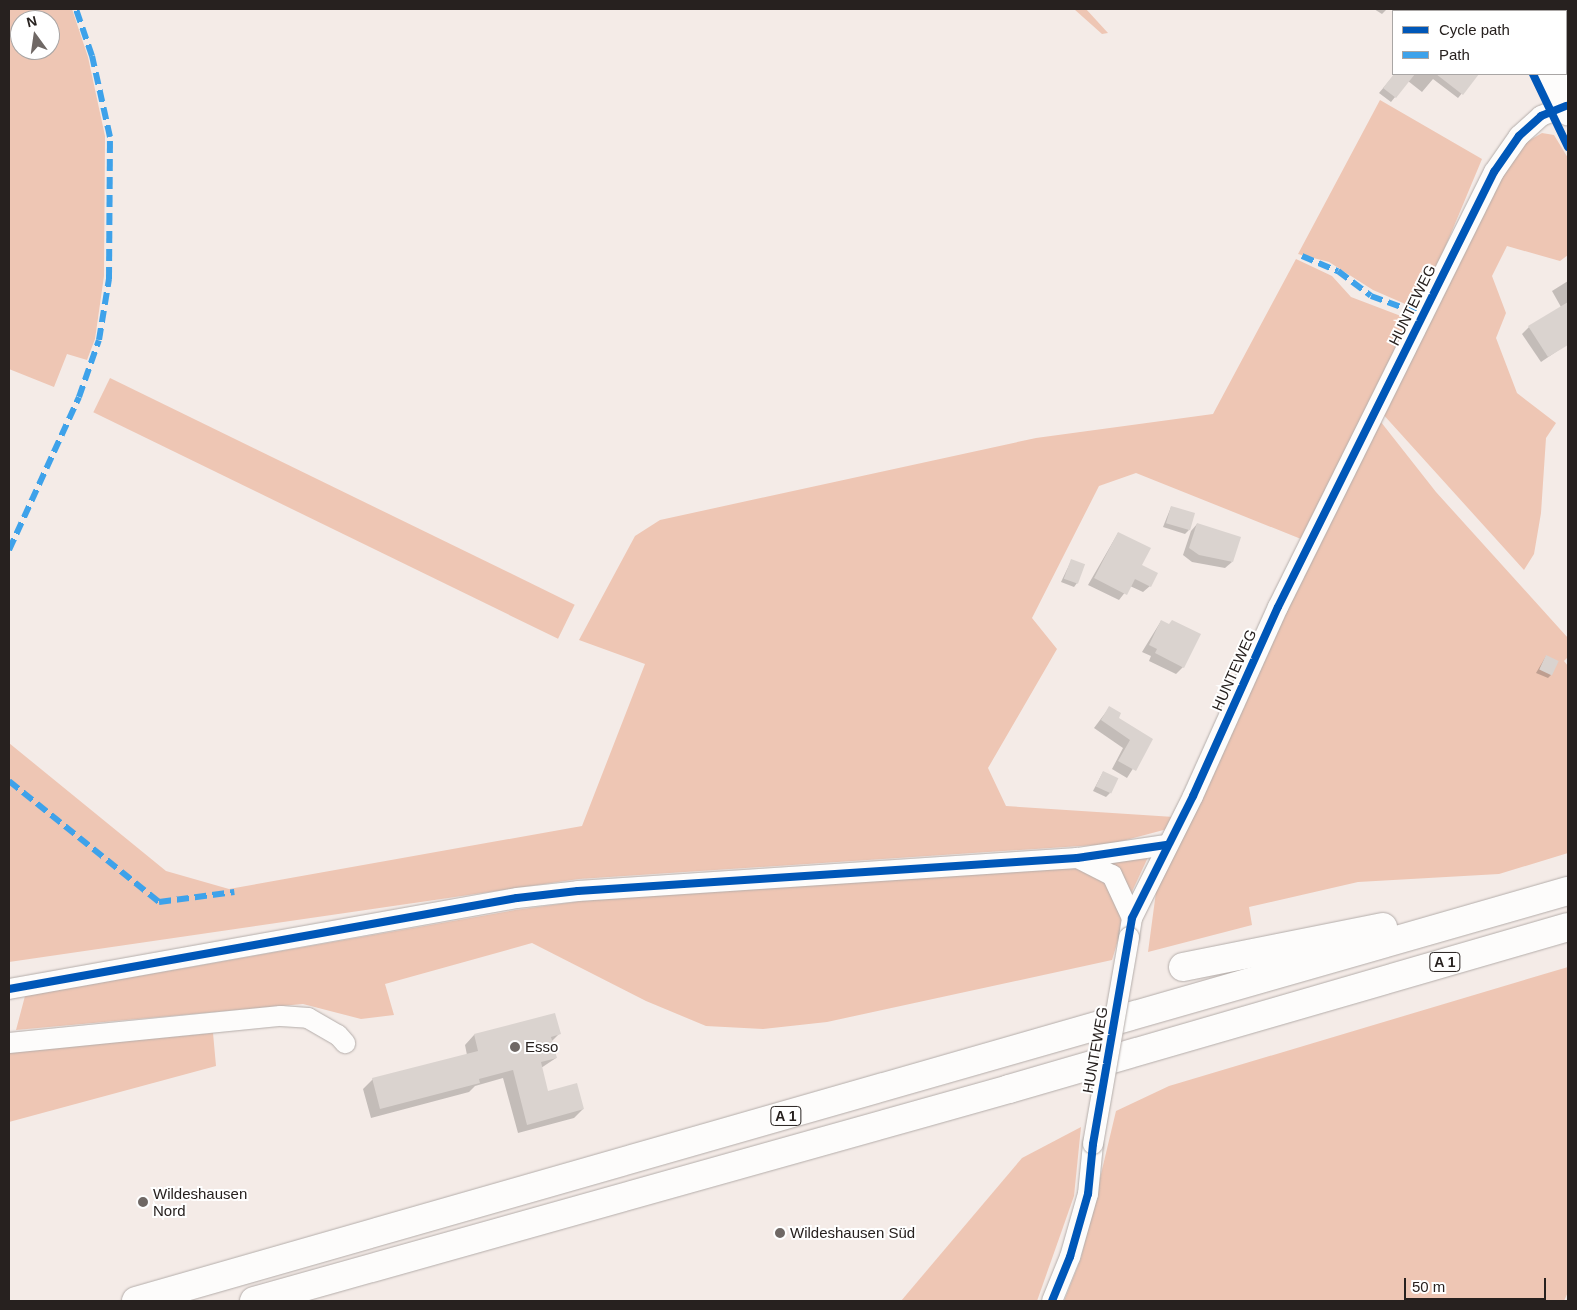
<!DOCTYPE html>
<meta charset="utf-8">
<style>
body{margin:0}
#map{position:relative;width:1577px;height:1310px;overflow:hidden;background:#f4ebe7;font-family:Helvetica,sans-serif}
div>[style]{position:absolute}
.green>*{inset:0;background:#eec6b4;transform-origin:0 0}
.shadow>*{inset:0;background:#0003}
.building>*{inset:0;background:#dad3cf;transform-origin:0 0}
.roads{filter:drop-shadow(0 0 1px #b4adaa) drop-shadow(0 0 1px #b4adaa)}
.street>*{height:20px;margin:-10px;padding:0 10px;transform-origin:10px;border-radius:10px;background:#fdfcfb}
.secondary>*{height:28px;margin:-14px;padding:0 14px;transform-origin:14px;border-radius:14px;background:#fdfcfb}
.highway>*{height:28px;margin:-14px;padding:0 14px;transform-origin:14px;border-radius:14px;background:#fdfcfb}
.bridges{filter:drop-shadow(0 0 1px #b4adaa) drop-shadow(0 0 1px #b4adaa)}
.street-bridge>*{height:20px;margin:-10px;padding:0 10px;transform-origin:10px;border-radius:10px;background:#fdfcfb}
.quiet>*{height:6px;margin-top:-3px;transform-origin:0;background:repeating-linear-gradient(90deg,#3ea2ea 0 12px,transparent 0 18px)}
.cycleway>*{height:8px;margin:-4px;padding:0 4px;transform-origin:4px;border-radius:4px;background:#0057b8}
.dots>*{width:14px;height:14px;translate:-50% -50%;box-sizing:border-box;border:2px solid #fff;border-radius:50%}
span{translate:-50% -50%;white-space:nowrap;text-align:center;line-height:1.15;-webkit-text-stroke:4px #fff;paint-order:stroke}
.shield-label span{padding:1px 4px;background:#fff;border:1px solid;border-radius:4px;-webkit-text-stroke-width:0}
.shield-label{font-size:14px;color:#27211f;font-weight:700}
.street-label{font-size:15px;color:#27211f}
.poi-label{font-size:15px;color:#27211f}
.left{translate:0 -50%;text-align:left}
.frame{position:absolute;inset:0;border:10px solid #27211f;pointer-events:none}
.legend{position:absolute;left:1392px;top:10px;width:175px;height:65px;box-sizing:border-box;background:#fff;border:1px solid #a9a6a5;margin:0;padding:6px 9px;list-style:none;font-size:15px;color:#27211f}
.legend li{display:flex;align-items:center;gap:10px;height:25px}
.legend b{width:25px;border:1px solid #a9a6a5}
.north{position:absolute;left:10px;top:10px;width:50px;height:50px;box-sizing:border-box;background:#fff;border:1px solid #a9a6a5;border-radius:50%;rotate:346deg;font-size:14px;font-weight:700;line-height:20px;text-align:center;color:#27211f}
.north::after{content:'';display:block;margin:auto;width:18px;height:22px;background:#6f6865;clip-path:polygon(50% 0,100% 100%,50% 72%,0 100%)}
.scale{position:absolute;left:1404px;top:1278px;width:142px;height:22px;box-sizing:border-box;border:2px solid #27211f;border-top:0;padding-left:6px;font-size:15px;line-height:18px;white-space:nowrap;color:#27211f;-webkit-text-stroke:4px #fff;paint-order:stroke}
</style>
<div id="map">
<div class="green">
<div style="clip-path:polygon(evenodd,9px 9px,72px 9px,88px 57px,105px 136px,104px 276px,95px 339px,87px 360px,67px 354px,54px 387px,9px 369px,9px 9px,20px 20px,50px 20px,50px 50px,20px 50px,20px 20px)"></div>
<div style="clip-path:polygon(1074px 9px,1086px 9px,1108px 33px,1102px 34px)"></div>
<div style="clip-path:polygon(1532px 9px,1568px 10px,1568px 80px,1566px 11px)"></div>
<div style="clip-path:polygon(1380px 100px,1482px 159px,1419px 310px,1373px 290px,1329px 262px,1298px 254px)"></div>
<div style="clip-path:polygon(1542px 133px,1554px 135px,1568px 158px,1568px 255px,1560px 261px,1507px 246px,1492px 276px,1506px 313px,1496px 338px,1517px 393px,1556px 423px,1546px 438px,1541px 513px,1534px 554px,1524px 570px,1381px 412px,1502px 175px,1523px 144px)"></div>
<div style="clip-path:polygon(1296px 259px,1332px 276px,1351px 297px,1414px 321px,1306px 541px,1136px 473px,1099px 486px,1032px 618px,1057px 649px,988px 768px,1006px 806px,1174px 817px,1171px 828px,1111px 844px,579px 879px,9px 962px,9px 743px,166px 871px,229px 889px,582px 826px,645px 664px,579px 640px,635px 536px,660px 520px,1036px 438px,1213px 414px)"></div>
<div style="left:110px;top:378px;width:517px;height:38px;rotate:26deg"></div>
<div style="clip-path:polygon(1377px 417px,1436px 492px,1568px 638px,1568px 657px,1564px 661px,1568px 666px,1568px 853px,1499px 874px,1358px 882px,1249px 907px,1252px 925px,1148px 952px,1158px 877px)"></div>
<div style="clip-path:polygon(1150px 853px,1130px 896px,1108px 863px)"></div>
<div style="clip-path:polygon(1065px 865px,1097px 875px,1113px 892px,1123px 924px,1112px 960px,827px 1022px,763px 1029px,706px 1026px,646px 1001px,532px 943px,385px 984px,394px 1015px,361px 1019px,303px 1004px,16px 1030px,25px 996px,515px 910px,582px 901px)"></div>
<div style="clip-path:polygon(1568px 967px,1568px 1292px,1564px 1301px,1064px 1301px,1081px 1258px,1116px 1111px,1169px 1086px)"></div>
<div style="clip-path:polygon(213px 1033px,216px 1066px,9px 1122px,9px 1052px)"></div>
<div style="clip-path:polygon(1081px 1127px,1074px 1196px,1037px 1301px,901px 1301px,1022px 1158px)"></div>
</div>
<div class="shadow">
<div style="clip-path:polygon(1374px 9px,1387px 9px,1382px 14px)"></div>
<div style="clip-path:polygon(1395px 74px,1478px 74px,1458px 98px,1433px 79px,1422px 92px,1408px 81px,1391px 102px,1379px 93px)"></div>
<div style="clip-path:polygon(1568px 281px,1568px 303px,1561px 307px,1552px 291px)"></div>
<div style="clip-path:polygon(1529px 327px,1566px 345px,1541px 362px,1522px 334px)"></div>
<div style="clip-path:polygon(1171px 507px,1189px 530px,1185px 534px,1163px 527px)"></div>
<div style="clip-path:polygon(1197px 524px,1232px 562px,1225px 568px,1192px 562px,1183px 555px,1191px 531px)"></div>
<div style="clip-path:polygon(1118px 533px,1140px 566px,1150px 586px,1143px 592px,1130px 586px,1119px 600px,1088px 585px)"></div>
<div style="clip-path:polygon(1071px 561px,1077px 583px,1074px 587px,1061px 582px)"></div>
<div style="clip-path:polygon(1161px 621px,1183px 667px,1176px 674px,1149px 661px,1151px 656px,1142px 652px)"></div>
<div style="clip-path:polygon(1546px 656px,1551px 675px,1548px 678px,1536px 673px)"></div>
<div style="clip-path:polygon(1109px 708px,1117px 718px,1151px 740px,1127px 778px,1112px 769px,1123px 748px,1094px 728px)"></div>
<div style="clip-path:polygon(1103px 772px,1110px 793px,1106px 797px,1093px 791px)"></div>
<div style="clip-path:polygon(559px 1034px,551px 1042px,556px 1058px,541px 1068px,547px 1092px,583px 1109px,574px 1118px,518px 1133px,503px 1078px,475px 1086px,469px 1092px,371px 1118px,363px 1089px,373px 1079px,467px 1055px,465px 1045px,474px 1035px)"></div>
</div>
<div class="building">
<div style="clip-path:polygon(1394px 74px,1415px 74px,1396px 98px,1383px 88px)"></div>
<div style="clip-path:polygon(1436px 74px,1479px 74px,1463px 95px)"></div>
<div style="clip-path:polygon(1568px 302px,1568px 345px,1548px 357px,1528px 326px)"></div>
<div style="left:1171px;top:506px;width:25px;height:18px;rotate:16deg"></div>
<div style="clip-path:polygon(1197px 523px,1241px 537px,1233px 562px,1199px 555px,1189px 548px)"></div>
<div style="clip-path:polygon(1118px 532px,1151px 548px,1142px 565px,1158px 573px,1151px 587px,1135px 579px,1127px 595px,1094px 578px)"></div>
<div style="left:1071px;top:559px;width:15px;height:21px;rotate:20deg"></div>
<div style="clip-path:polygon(1161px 620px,1169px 624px,1172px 620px,1201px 634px,1184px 668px,1155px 653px,1157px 649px,1149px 645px)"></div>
<div style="left:1546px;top:655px;width:14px;height:16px;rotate:25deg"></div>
<div style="clip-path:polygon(1109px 706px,1121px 713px,1119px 718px,1153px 739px,1136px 771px,1118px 761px,1130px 740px,1101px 720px)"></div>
<div style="left:1103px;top:771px;width:17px;height:17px;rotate:25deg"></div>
<div style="clip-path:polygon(555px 1013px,561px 1034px,551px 1037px,557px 1058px,541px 1062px,548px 1091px,577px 1083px,584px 1109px,527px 1125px,513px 1070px,479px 1079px,480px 1083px,380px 1109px,372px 1078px,478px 1051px,474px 1034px)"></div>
</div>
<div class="roads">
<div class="street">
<div style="left:1078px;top:858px;width:38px;rotate:27deg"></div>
<div style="left:1112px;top:875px;width:47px;rotate:65.1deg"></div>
<div style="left:1129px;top:937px;width:19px;rotate:-81deg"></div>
<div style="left:1132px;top:918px;width:136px;rotate:-63.4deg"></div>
<div style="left:1193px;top:796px;width:207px;rotate:-65.8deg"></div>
<div style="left:1278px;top:607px;width:486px;rotate:-63.6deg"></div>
<div style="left:1494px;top:172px;width:44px;rotate:-55.2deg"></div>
<div style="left:1519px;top:136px;width:30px;rotate:-42deg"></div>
<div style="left:1541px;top:116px;width:27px;rotate:-22deg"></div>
<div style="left:9px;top:989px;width:516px;rotate:-10.16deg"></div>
<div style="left:517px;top:898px;width:61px;rotate:-6.5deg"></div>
<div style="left:578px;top:891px;width:500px;rotate:-3.78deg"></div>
<div style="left:1077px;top:858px;width:90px;rotate:-8.3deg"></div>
<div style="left:9px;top:1043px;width:273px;rotate:-5.7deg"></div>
<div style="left:281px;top:1016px;width:27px;rotate:4deg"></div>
<div style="left:308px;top:1018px;width:34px;rotate:30deg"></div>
<div style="left:338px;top:1035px;width:11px;rotate:49deg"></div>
<div style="left:1052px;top:1301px;width:48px;rotate:-67.8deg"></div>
<div style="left:1070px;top:1257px;width:66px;rotate:-74.1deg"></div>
<div style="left:1088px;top:1194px;width:50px;rotate:-84.3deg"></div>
</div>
<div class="secondary">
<div style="left:1517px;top:9px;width:3px;rotate:45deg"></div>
<div style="left:1551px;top:74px;width:41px;rotate:65.3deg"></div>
</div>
<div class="highway">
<div style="left:1183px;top:967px;width:204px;rotate:-11.3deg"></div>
<div style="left:136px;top:1301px;width:1490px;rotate:-15.98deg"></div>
<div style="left:254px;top:1301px;width:784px;rotate:-15.68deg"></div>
<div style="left:1009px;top:1089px;width:582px;rotate:-16.16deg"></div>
</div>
</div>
<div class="bridges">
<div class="street-bridge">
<div style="left:1093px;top:1144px;width:210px;rotate:-80.1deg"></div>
</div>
</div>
<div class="quiet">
<div style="left:1498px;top:9px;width:2px;rotate:63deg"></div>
<div style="left:1302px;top:256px;width:39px;rotate:23deg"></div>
<div style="left:1338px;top:271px;width:41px;rotate:37.1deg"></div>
<div style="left:1371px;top:296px;width:55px;rotate:20.1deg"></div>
<div style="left:9px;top:550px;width:168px;rotate:-65.4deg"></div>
<div style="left:79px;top:397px;width:60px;rotate:-70.7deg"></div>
<div style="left:99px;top:340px;width:62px;rotate:-80.7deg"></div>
<div style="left:109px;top:279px;width:142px;rotate:-89.6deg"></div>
<div style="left:110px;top:137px;width:83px;rotate:-102.5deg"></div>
<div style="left:92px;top:56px;width:50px;rotate:-108.8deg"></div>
<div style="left:9px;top:781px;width:193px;rotate:38.9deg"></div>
<div style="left:159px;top:902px;width:76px;rotate:-7.6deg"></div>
</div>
<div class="cycleway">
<div style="left:1533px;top:74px;width:81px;rotate:64.4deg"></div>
<div style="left:9px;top:989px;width:516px;rotate:-10.16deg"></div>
<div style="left:517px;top:898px;width:61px;rotate:-6.5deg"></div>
<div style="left:578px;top:891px;width:500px;rotate:-3.78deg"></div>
<div style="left:1077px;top:858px;width:90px;rotate:-8.3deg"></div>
<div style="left:1052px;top:1301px;width:48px;rotate:-67.8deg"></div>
<div style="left:1070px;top:1257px;width:66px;rotate:-74.1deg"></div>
<div style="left:1088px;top:1194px;width:50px;rotate:-84.3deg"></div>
<div style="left:1093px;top:1144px;width:229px;rotate:-80.2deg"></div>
<div style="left:1132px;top:918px;width:136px;rotate:-63.4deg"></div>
<div style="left:1193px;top:796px;width:207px;rotate:-65.8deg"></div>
<div style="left:1278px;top:607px;width:486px;rotate:-63.6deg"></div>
<div style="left:1494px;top:172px;width:44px;rotate:-55.2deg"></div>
<div style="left:1519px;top:136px;width:30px;rotate:-42deg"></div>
<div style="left:1541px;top:116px;width:27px;rotate:-22deg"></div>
</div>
<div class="dots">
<div style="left:515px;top:1047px;background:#6f6865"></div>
<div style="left:143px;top:1202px;background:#6f6865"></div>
<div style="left:780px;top:1233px;background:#6f6865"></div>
</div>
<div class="shield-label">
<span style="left:1445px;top:962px">A 1</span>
<span style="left:786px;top:1116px">A 1</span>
</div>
<div class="street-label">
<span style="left:1412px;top:305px;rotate:-64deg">HUNTEWEG</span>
<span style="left:1234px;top:670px;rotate:-66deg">HUNTEWEG</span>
<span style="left:1095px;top:1050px;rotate:-80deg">HUNTEWEG</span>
</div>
<div class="poi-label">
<span class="left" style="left:525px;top:1047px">Esso</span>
<span class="left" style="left:153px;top:1202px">Wildeshausen<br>Nord</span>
<span class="left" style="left:790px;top:1233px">Wildeshausen Süd</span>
</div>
<div class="frame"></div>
<ul class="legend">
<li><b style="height:6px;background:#0057b8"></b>Cycle path</li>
<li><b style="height:6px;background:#3ea2ea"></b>Path</li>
</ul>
<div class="north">N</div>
<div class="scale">50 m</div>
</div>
